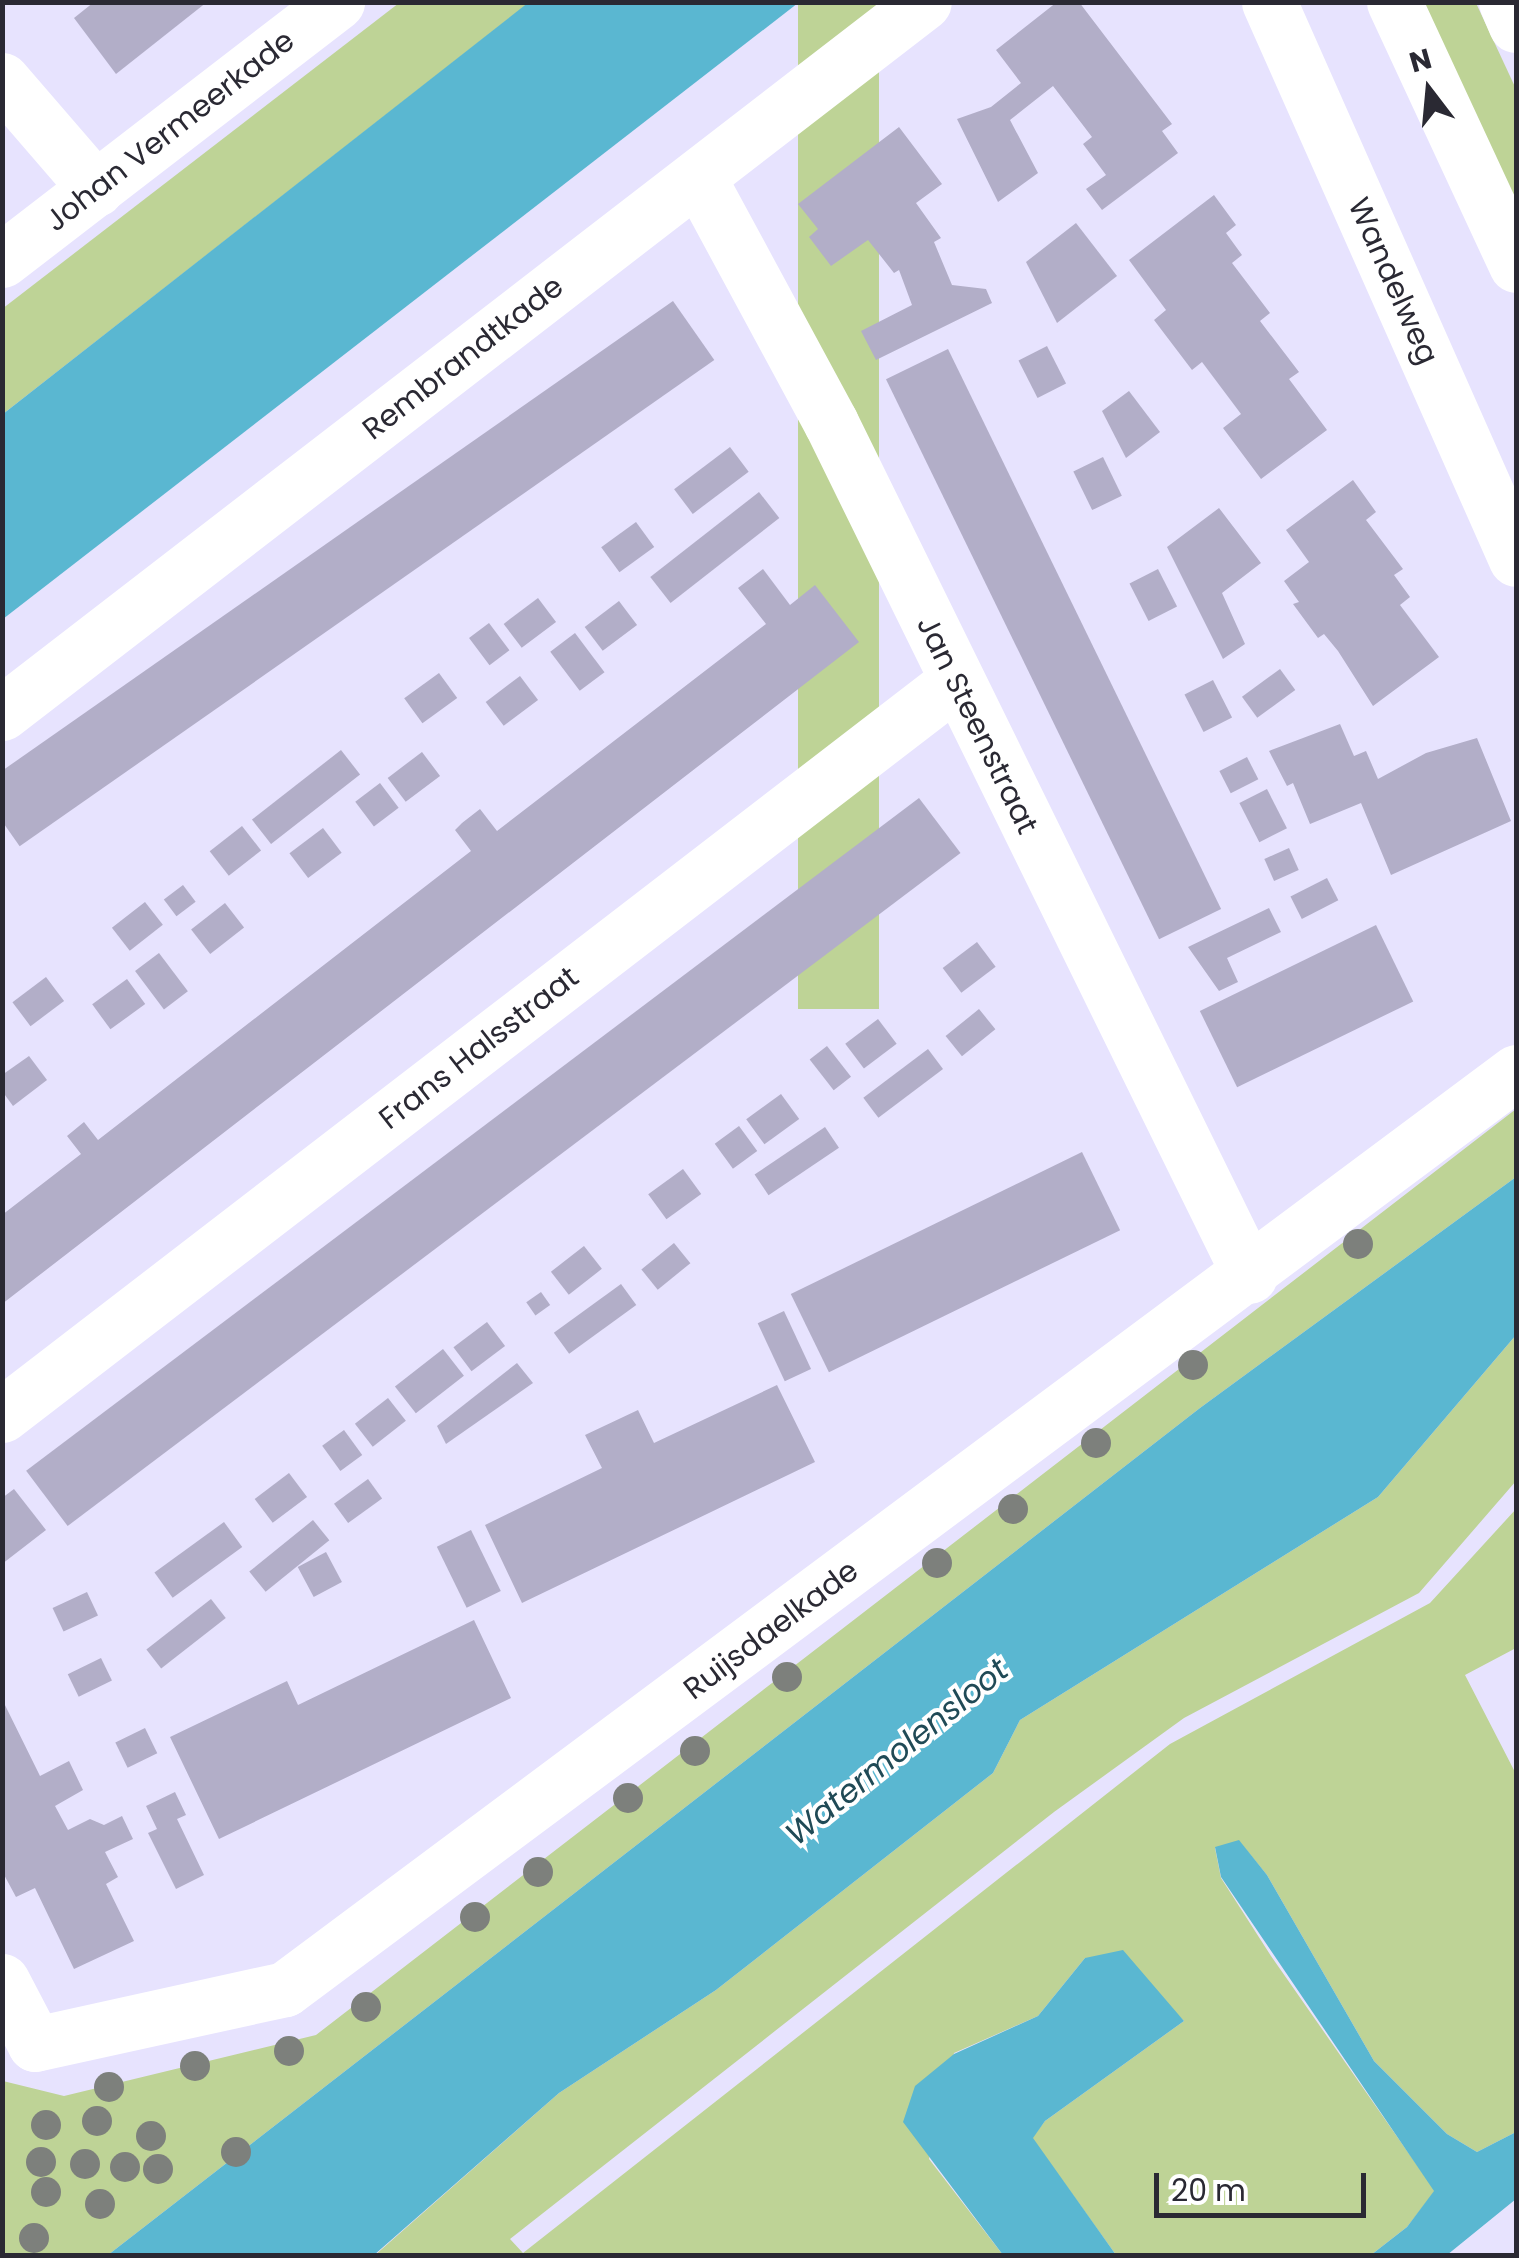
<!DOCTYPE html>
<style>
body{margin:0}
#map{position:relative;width:1519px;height:2258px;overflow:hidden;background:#e7e3fe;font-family:Poppins,sans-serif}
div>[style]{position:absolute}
.green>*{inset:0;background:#bed396;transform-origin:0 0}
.water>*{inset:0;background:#5ab7d1}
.building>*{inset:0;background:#b2aec8;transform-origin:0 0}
.minor>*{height:55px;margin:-27.5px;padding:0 27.5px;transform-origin:27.5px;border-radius:27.5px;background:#fff}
.major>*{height:55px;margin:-27.5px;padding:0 27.5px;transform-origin:27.5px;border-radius:27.5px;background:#fff}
.trees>*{width:30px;height:30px;margin:-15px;border-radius:50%;background:#7d807c}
span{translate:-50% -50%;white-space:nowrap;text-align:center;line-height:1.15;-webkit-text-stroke:8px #fff;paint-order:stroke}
.street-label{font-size:30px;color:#2a2933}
.water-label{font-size:32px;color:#204a56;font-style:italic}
.frame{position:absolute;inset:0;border:5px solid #2a2933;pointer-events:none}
.north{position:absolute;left:1379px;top:40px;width:100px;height:100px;-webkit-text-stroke:8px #fff;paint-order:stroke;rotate:344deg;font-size:28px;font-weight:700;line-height:40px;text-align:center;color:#2a2933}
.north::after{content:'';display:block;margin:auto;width:35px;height:45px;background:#2a2933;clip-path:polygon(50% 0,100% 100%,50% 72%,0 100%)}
.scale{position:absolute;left:1154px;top:2173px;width:212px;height:45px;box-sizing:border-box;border:5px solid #2a2933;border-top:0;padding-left:12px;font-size:30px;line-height:35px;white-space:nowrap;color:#2a2933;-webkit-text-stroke:8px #fff;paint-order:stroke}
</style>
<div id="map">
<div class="green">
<div style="clip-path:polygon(399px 3px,529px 3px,3px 414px,2px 309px)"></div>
<div style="left:798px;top:3px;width:81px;height:1006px"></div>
<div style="clip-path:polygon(1416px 3px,1476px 3px,1516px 89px,1516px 222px)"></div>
<div style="clip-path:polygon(1516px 1109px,1516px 1177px,1200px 1408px,108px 2255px,3px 2256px,3px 2081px,64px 2096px,316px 2035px)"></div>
<div style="clip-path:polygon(1516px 1335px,1516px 1481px,1419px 1593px,1184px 1718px,1054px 1812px,510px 2239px,523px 2253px,1170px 1744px,1430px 1603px,1516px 1509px,1516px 1648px,1465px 1675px,1516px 1774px,1516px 2132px,1477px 2152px,1447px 2134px,1374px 2061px,1267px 1875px,1239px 1841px,1215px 1848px,1221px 1878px,1271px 1956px,1435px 2191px,1407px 2227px,1371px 2255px,1116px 2255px,1032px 2138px,1045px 2121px,1184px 2021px,1164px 2001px,1085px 1958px,1038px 2016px,954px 2053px,929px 2159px,1003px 2255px,374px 2256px,559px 2093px,716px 1990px,993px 1773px,1020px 1720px,1378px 1497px)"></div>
</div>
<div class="water">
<div style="clip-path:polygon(529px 2px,798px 3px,3px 619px,3px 414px)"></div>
<div style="clip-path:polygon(1516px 1177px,1516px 1335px,1378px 1497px,1020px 1720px,993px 1773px,716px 1990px,559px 2093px,374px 2255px,108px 2255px,1200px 1408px)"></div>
<div style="clip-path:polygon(1239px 1840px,1267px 1875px,1374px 2061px,1447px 2134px,1477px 2152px,1516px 2132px,1516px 2199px,1447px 2255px,1371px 2255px,1407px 2227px,1434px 2191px,1221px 1877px,1215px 1847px)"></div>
<div style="clip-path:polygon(1123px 1950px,1184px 2021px,1045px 2121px,1033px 2138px,1116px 2255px,1003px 2255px,903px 2122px,915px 2086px,954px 2054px,1038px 2016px,1085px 1958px)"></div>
</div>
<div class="building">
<div style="clip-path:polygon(94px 2px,207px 2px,116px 74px,74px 18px)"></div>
<div style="clip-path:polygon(1057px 2px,1079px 2px,1172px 124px,1162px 131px,1178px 153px,1102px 210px,1086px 189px,1106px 175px,1083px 144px,1092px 137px,1053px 86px,1010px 120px,1038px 173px,998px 202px,957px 119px,991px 107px,1021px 83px,996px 50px)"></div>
<div style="clip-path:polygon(899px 127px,942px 184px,916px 203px,941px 238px,934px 242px,952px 285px,986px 289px,992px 303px,876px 360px,861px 331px,912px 305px,899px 270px,894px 273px,868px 240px,831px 266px,809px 237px,818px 229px,798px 204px)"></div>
<div style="clip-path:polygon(1214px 195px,1236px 225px,1226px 233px,1242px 255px,1232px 263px,1270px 313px,1260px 321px,1299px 372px,1289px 379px,1327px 430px,1261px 479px,1223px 428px,1241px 414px,1202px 362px,1192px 370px,1154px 320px,1166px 310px,1129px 260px)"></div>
<div style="clip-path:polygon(1076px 223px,1117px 276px,1057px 323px,1026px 262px)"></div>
<div style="left:673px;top:301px;width:72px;height:848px;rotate:55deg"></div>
<div style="left:1047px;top:346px;width:42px;height:32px;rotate:63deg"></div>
<div style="left:948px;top:349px;width:623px;height:69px;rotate:64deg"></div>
<div style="clip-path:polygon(1129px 391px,1160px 432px,1126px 458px,1102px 411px)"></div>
<div style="left:730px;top:447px;width:31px;height:70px;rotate:53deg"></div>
<div style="left:1103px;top:457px;width:43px;height:33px;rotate:64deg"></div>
<div style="clip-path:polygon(1353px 480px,1376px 512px,1366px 520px,1403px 569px,1394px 575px,1410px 597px,1400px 605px,1439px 657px,1373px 706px,1338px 651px,1324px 634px,1318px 638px,1293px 604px,1299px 602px,1284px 581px,1309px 562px,1286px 530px)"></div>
<div style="left:759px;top:492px;width:33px;height:138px;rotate:52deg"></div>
<div style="clip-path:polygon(1219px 508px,1261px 563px,1222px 593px,1245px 644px,1223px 659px,1167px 547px)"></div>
<div style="left:636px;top:522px;width:31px;height:43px;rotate:54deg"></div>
<div style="clip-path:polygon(763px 569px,790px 605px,815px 585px,859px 642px,2px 1304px,2px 1215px,81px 1154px,67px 1136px,84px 1122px,98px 1140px,471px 851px,455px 830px,462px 823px,480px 809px,497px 831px,766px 624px,738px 588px)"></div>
<div style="left:1158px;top:569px;width:42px;height:32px;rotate:63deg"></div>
<div style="left:538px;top:598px;width:30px;height:43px;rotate:53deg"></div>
<div style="left:619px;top:601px;width:30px;height:43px;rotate:53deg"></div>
<div style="left:489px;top:623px;width:34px;height:25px;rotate:53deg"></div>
<div style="left:575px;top:633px;width:49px;height:31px;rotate:53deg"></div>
<div style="left:1280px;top:669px;width:26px;height:47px;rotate:54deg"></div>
<div style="left:439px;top:673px;width:31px;height:43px;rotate:54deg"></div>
<div style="left:520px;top:676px;width:30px;height:43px;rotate:53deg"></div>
<div style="left:1213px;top:680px;width:42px;height:32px;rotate:63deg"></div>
<div style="clip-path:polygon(1340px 724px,1354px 756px,1366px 751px,1378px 779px,1426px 753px,1477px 738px,1511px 821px,1391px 875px,1361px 803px,1310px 824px,1293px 783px,1287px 786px,1269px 751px)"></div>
<div style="left:341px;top:750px;width:31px;height:113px;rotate:52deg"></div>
<div style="left:422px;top:752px;width:30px;height:43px;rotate:53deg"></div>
<div style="left:1247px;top:757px;width:25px;height:31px;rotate:63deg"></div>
<div style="left:380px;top:783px;width:31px;height:31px;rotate:53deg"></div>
<div style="left:1267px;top:789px;width:44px;height:31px;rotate:63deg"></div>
<div style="left:919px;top:798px;width:69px;height:1118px;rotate:53deg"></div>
<div style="left:242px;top:826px;width:31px;height:41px;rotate:52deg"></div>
<div style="left:323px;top:828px;width:31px;height:42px;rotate:53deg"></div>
<div style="left:1289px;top:848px;width:24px;height:27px;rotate:66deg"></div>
<div style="left:1327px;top:878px;width:25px;height:41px;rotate:63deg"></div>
<div style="left:183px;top:885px;width:21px;height:24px;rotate:53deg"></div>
<div style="left:145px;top:902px;width:29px;height:42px;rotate:52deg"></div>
<div style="left:225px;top:903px;width:31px;height:43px;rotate:52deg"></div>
<div style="clip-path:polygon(1269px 908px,1281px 932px,1227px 958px,1238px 982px,1219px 991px,1188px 947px)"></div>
<div style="left:1376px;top:925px;width:85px;height:196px;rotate:64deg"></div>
<div style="left:977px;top:942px;width:31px;height:43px;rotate:53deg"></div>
<div style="left:159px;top:953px;width:48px;height:30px;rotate:53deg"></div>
<div style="left:46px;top:977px;width:30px;height:42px;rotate:53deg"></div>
<div style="left:127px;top:979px;width:31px;height:43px;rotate:54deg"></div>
<div style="left:979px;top:1009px;width:26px;height:43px;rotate:51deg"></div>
<div style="left:878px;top:1019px;width:31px;height:41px;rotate:53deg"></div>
<div style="left:827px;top:1046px;width:39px;height:22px;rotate:52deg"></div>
<div style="left:928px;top:1049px;width:25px;height:81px;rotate:53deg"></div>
<div style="clip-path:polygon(29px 1056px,47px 1080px,13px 1106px,2px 1091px,2px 1075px)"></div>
<div style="left:781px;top:1094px;width:31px;height:43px;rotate:54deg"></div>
<div style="left:739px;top:1126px;width:31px;height:30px;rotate:54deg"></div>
<div style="left:825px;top:1127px;width:25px;height:85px;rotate:56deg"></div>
<div style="left:1082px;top:1152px;width:87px;height:324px;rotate:64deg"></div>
<div style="left:683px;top:1169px;width:31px;height:43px;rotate:54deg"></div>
<div style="left:674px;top:1243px;width:26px;height:42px;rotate:51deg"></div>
<div style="left:584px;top:1246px;width:29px;height:42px;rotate:52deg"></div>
<div style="left:621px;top:1284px;width:26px;height:83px;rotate:54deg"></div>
<div style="left:541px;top:1292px;width:16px;height:18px;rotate:55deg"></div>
<div style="left:784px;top:1311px;width:64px;height:29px;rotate:65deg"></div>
<div style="left:487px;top:1322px;width:30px;height:42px;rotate:53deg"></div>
<div style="left:443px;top:1349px;width:34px;height:61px;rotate:52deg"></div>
<div style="clip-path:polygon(517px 1363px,533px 1383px,446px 1444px,437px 1426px)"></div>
<div style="clip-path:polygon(777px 1385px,815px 1462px,522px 1603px,485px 1525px,602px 1468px,585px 1435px,638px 1410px,654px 1443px)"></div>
<div style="left:388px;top:1398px;width:29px;height:42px;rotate:52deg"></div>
<div style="left:344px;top:1430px;width:31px;height:27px;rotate:54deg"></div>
<div style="left:289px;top:1473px;width:30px;height:43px;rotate:53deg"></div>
<div style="left:368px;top:1479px;width:24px;height:42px;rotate:54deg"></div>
<div style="clip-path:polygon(14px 1489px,46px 1530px,2px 1564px,2px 1498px)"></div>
<div style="left:313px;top:1520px;width:26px;height:82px;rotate:51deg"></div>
<div style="left:224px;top:1522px;width:31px;height:86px;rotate:54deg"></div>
<div style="left:471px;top:1530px;width:68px;height:38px;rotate:64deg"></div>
<div style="left:326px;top:1552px;width:34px;height:32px;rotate:62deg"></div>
<div style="left:87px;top:1592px;width:26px;height:38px;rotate:65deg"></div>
<div style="left:211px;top:1599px;width:24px;height:82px;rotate:52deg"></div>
<div style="clip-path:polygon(474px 1620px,511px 1698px,219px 1839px,170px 1737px,287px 1681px,298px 1705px)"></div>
<div style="left:101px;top:1658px;width:25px;height:37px;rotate:64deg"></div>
<div style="clip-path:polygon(2px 1699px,40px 1776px,69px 1761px,83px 1790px,55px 1806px,68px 1830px,90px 1819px,104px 1825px,122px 1816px,133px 1839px,105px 1852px,118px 1877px,106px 1884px,134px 1941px,74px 1969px,35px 1888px,16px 1897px,2px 1871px)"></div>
<div style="left:145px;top:1728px;width:28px;height:33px;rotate:64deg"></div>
<div style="clip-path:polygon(175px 1792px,186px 1815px,177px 1819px,204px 1875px,176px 1889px,148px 1833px,157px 1829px,146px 1806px)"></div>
</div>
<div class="minor">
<div style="left:1269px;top:2px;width:609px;rotate:66.09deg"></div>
<div style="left:2px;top:80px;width:144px;rotate:49.2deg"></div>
<div style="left:698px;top:177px;width:280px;rotate:61.6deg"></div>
<div style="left:831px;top:423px;width:950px;rotate:63.84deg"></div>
<div style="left:2px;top:260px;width:423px;rotate:-37.6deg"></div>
<div style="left:2px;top:713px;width:1164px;rotate:-37.64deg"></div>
<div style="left:2px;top:1415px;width:1202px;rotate:-37.57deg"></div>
<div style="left:2px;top:1981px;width:71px;rotate:62.4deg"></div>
<div style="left:35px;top:2044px;width:256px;rotate:-12.4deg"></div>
<div style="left:285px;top:1989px;width:1535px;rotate:-36.68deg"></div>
</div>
<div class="major">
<div style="left:1394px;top:2px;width:290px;rotate:65.1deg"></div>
<div style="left:1506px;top:2px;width:25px;rotate:67deg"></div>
</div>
<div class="trees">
<div style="left:1358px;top:1244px"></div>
<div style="left:1193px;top:1365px"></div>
<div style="left:1096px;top:1443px"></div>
<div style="left:1013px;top:1509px"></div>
<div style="left:937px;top:1563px"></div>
<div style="left:787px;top:1677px"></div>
<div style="left:695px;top:1751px"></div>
<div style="left:628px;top:1798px"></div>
<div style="left:538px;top:1872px"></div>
<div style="left:475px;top:1917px"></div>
<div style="left:366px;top:2007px"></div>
<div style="left:289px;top:2051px"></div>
<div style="left:195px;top:2066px"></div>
<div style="left:109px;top:2087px"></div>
<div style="left:97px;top:2121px"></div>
<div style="left:46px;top:2125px"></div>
<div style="left:151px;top:2136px"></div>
<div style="left:236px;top:2152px"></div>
<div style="left:41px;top:2162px"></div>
<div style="left:85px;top:2164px"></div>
<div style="left:125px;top:2167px"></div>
<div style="left:158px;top:2169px"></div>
<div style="left:46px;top:2192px"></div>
<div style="left:100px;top:2204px"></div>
<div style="left:34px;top:2238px"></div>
</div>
<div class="street-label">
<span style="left:170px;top:131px;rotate:-38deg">Johan Vermeerkade</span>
<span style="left:1393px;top:281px;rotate:66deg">Wandelweg</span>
<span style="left:463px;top:358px;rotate:-38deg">Rembrandtkade</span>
<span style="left:977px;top:725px;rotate:64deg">Jan Steenstraat</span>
<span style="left:479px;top:1048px;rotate:-38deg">Frans Halsstraat</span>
<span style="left:771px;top:1630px;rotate:-37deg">Ruijsdaelkade</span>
</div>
<div class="water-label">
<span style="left:897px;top:1752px;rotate:-39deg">Watermolensloot</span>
</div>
<div class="frame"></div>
<div class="north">N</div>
<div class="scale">20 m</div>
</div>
